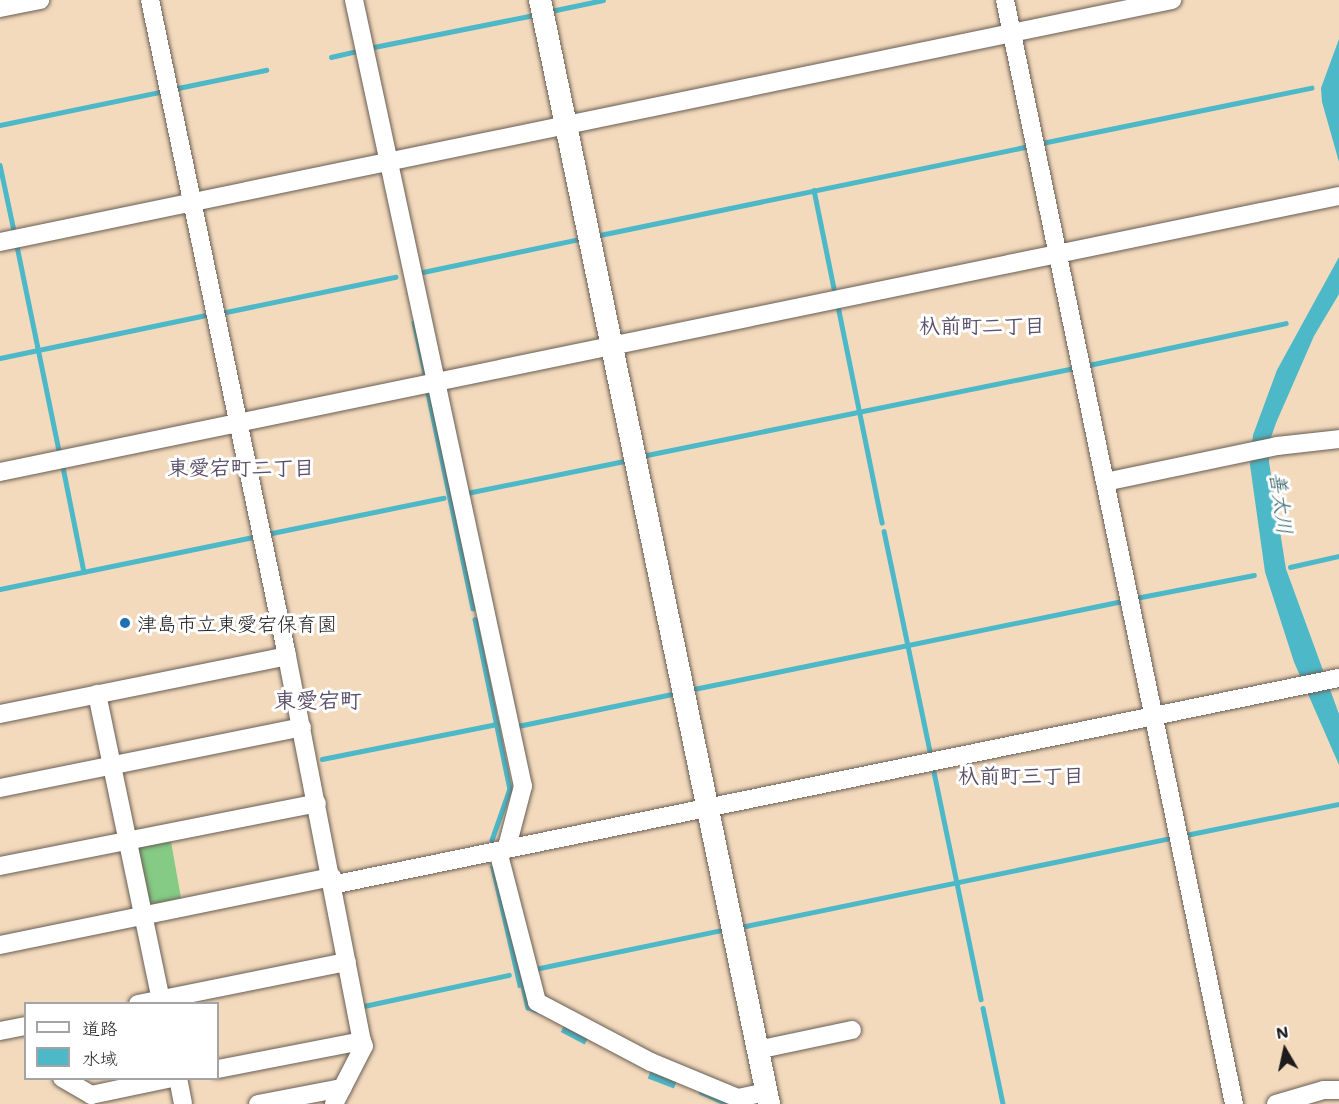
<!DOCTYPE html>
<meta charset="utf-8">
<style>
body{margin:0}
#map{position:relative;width:1339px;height:1104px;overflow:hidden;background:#f4dabd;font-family:Mali,"Klee One",sans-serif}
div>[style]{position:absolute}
.green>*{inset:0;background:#85ca85}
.water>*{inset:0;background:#4cb8c8;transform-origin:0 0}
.stream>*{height:4.5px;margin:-2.25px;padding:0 2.25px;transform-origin:2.25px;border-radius:2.25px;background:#4cb8c8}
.roads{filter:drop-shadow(0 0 2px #685e54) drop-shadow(0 0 2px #685e54)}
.minor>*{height:18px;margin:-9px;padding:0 9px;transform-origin:9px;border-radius:9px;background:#fff}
.tertiary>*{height:22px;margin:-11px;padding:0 11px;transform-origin:11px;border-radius:11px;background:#fff}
.dots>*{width:16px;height:16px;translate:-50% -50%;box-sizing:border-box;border:3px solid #fff;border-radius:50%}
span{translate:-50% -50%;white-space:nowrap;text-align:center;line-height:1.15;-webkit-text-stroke:6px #fff;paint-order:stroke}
.poi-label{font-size:20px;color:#1c1c1c}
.left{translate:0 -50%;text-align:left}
.neighbourhood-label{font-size:21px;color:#5a4f69;font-weight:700}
.water-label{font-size:21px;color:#326269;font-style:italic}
.quarter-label{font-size:22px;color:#5a4f69;font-weight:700}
.legend{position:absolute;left:24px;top:1002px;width:195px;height:78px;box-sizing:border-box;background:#fff;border:2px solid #a4a4a4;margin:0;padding:8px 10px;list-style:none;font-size:18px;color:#1c1c1c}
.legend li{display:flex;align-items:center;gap:12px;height:30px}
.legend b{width:30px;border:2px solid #a4a4a4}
.north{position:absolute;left:1255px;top:1020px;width:60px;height:60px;-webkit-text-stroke:4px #fff;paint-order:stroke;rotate:351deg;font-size:16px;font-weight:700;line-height:24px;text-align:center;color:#1c1c1c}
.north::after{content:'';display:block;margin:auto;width:21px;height:27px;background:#1c1c1c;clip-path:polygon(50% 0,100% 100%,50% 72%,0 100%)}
</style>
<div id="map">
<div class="green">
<div style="clip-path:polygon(170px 836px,181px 898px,153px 904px,148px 900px,138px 848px)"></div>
</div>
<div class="water">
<div style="clip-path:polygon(1339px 39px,1339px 162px,1322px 102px,1321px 88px)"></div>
<div style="clip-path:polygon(1339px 257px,1339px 294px,1314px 336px,1276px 423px,1269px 443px,1269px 462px,1286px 569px,1339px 714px,1339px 765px,1294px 662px,1265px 572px,1250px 465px,1253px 435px,1277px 370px)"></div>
<div style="clip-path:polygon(490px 866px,494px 866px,525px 987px,518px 988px)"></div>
<div style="left:565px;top:1024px;width:27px;height:9px;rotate:28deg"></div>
<div style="left:651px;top:1070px;width:28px;height:9px;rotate:21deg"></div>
</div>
<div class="stream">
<div style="left:551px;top:11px;width:53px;rotate:-11.9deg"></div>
<div style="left:374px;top:47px;width:163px;rotate:-11.3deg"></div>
<div style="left:331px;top:57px;width:28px;rotate:-13deg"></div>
<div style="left:178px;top:88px;width:90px;rotate:-11.6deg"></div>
<div style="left:0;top:125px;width:163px;rotate:-11.7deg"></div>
<div style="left:1042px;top:143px;width:275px;rotate:-11.6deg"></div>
<div style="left:0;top:165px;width:67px;rotate:78deg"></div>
<div style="left:814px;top:190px;width:105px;rotate:78.5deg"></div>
<div style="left:600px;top:235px;width:438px;rotate:-11.7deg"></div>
<div style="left:17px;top:246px;width:208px;rotate:78.4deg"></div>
<div style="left:423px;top:272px;width:159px;rotate:-11.9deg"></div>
<div style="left:838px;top:306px;width:221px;rotate:78.5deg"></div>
<div style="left:226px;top:312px;width:173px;rotate:-11.7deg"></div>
<div style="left:414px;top:322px;width:52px;rotate:77.8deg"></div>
<div style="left:0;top:358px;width:210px;rotate:-11.8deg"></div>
<div style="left:1089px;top:365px;width:201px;rotate:-12deg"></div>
<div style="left:428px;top:393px;width:220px;rotate:78.2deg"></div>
<div style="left:642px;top:456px;width:442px;rotate:-11.5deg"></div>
<div style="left:63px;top:467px;width:107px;rotate:78.7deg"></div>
<div style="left:467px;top:493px;width:160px;rotate:-11.5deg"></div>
<div style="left:884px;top:531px;width:225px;rotate:78.2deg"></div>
<div style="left:272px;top:533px;width:175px;rotate:-11.6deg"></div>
<div style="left:1290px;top:567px;width:50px;rotate:-12.7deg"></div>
<div style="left:0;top:589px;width:258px;rotate:-11.6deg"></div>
<div style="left:1136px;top:598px;width:120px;rotate:-11deg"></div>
<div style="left:475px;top:619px;width:174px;rotate:78.4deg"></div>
<div style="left:510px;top:789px;width:54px;rotate:109.4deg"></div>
<div style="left:694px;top:689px;width:437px;rotate:-11.6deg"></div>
<div style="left:518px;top:726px;width:157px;rotate:-11.7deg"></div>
<div style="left:322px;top:759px;width:178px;rotate:-11.3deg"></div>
<div style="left:934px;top:772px;width:232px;rotate:78.3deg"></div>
<div style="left:1186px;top:835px;width:156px;rotate:-11.5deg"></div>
<div style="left:741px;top:927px;width:439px;rotate:-11.7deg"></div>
<div style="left:535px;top:969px;width:191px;rotate:-11.8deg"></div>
<div style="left:522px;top:982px;width:26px;rotate:77deg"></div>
<div style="left:528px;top:1007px;width:8px;rotate:23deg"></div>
<div style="left:364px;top:1006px;width:148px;rotate:-12.1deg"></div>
<div style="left:983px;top:1008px;width:98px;rotate:78.2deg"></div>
<div style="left:701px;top:1092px;width:30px;rotate:24deg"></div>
</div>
<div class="roads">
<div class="minor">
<div style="left:150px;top:0;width:665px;rotate:78.2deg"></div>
<div style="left:286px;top:651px;width:397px;rotate:79deg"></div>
<div style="left:362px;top:1041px;width:147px;rotate:169deg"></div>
<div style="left:354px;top:0;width:804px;rotate:77.87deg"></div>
<div style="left:523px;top:786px;width:59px;rotate:104.7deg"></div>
<div style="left:508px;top:843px;width:5px;rotate:79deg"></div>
<div style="left:1005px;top:0;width:1128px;rotate:78.28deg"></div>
<div style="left:0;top:8px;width:41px;rotate:-11.3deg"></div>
<div style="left:0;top:242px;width:1197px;rotate:-11.67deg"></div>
<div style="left:0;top:472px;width:1367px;rotate:-11.65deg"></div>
<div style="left:1105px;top:482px;width:176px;rotate:-11.8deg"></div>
<div style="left:1277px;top:446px;width:62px;rotate:-6.4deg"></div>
<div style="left:97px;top:694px;width:317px;rotate:78.2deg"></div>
<div style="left:0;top:714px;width:293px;rotate:-11.4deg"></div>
<div style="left:0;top:788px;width:308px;rotate:-11.4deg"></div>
<div style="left:498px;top:851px;width:156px;rotate:75.5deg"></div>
<div style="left:537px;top:1002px;width:129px;rotate:27.8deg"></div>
<div style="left:651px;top:1062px;width:94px;rotate:22.5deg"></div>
<div style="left:738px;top:1098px;width:29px;rotate:-12deg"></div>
<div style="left:0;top:866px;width:323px;rotate:-11.2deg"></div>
<div style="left:332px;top:885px;width:1028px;rotate:-11.62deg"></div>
<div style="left:0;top:945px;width:339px;rotate:-11.6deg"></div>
<div style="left:138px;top:1004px;width:213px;rotate:-11.4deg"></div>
<div style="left:0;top:1031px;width:26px;rotate:-11deg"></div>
<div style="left:757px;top:1050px;width:97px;rotate:-11.9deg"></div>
<div style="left:62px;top:1078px;width:34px;rotate:30deg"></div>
<div style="left:91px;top:1095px;width:83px;rotate:-11.9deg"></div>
<div style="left:178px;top:1078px;width:26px;rotate:79deg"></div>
<div style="left:258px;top:1104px;width:86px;rotate:-10.8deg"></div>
<div style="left:334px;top:1104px;width:65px;rotate:-62.7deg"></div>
<div style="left:364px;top:1046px;width:5px;rotate:-112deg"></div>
<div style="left:1276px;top:1104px;width:50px;rotate:-16.3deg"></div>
<div style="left:1324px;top:1090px;width:15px"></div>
</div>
<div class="tertiary">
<div style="left:540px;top:0;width:1128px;rotate:78.28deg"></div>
</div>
</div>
<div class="dots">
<div style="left:125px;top:623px;background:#1f6fb2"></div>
</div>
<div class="poi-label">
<span class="left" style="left:137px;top:623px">津島市立東愛宕保育園</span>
</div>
<div class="neighbourhood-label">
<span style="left:982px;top:325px">杁前町二丁目</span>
<span style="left:241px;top:467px">東愛宕町二丁目</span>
<span style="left:1021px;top:775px">杁前町三丁目</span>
</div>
<div class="water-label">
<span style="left:1282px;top:503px;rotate:83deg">善太川</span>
</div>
<div class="quarter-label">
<span style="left:318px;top:700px">東愛宕町</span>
</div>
<ul class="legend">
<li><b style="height:8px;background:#fff"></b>道路</li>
<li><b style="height:16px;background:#4cb8c8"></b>水域</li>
</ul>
<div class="north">N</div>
</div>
